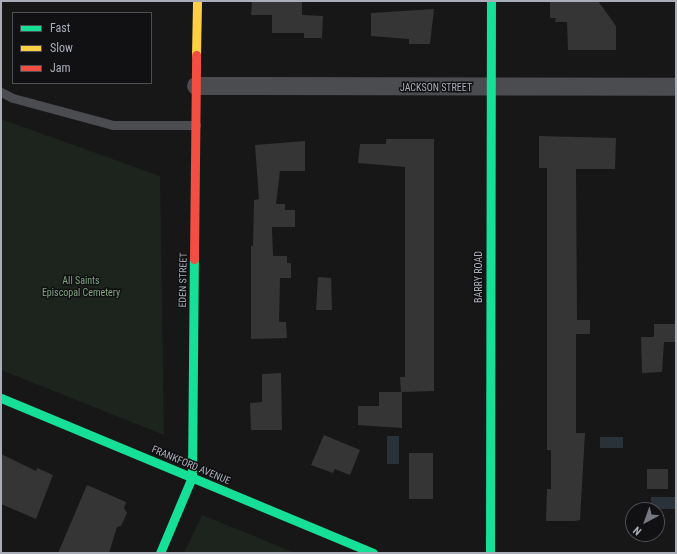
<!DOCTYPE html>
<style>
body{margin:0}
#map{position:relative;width:677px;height:554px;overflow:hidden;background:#171717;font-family:"Roboto Condensed",sans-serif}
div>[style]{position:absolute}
.green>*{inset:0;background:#1d241e}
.water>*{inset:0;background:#2a3239;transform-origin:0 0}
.building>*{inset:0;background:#353536;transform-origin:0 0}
.lane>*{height:9px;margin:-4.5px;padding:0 4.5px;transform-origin:4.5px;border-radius:4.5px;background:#4b4c50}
.street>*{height:18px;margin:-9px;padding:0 9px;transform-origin:9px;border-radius:9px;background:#4b4c50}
.fast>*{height:9px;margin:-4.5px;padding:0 4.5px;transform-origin:4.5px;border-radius:4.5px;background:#16e098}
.slow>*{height:9px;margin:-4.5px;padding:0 4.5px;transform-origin:4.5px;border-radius:4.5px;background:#ffcf43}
.jam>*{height:9px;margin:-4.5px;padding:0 4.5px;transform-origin:4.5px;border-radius:4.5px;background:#f24e42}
span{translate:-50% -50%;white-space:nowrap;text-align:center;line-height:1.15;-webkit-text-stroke:3px #111113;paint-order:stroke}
.street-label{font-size:10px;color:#a8adb8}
.park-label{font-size:10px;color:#7fa381}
.frame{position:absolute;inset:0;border:2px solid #a8adb8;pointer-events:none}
.legend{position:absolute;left:12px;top:12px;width:140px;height:72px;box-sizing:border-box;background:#111113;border:1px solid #4d4f55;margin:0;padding:5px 7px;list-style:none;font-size:12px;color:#a8adb8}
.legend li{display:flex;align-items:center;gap:8px;height:20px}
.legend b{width:20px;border:1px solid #4d4f55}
.north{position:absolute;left:625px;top:502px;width:40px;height:40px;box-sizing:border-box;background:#111113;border:1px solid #4d4f55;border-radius:50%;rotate:221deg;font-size:11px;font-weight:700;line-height:16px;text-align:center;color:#a8adb8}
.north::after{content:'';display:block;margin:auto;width:14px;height:18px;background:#757880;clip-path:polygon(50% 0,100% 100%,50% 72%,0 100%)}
</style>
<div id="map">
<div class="green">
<div style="clip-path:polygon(1px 119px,160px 176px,164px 435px,1px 370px)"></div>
<div style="clip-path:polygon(202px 515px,259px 538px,295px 553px,184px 553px)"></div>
</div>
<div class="water">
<div style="left:387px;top:436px;width:12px;height:28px"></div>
<div style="left:600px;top:437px;width:23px;height:11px"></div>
<div style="left:651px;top:497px;width:25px;height:12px"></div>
</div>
<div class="building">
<div style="clip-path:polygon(252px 1px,302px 1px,302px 15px,323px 16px,322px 38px,304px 38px,304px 33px,272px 33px,272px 15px,251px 15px)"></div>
<div style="clip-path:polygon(550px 1px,598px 1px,616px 26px,616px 50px,568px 50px,567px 22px,555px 22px,556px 18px,550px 18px)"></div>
<div style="clip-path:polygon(434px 9px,430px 44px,409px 44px,409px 39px,371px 36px,371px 13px)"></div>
<div style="clip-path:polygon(539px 136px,616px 138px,615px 169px,576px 169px,577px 320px,590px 320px,590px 334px,576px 334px,576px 433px,585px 433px,580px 520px,575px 521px,546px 521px,547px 489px,551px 489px,551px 450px,547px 450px,547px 168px,539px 168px)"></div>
<div style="clip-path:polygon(386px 139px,434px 139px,434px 391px,401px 392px,400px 377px,405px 377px,405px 167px,358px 163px,360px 144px,386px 144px)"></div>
<div style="clip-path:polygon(305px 141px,305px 171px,280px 171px,276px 204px,285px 204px,285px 210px,295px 210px,295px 227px,272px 227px,273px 256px,287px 256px,287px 263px,291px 263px,291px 278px,280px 278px,279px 322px,286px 322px,287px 338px,251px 339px,251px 246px,253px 246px,254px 200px,259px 199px,255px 145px)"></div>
<div style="clip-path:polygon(318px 277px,331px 278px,332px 310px,316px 310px)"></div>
<div style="clip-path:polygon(654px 324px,676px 324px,676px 342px,664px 342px,662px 372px,642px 373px,641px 337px,654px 337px)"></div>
<div style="clip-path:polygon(281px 373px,282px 430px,251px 430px,250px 403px,262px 402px,262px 374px)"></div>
<div style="clip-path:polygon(379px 392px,402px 392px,402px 428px,358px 425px,358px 406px,379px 406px)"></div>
<div style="clip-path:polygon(324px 435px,360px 450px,350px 475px,335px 469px,333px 473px,311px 465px)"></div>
<div style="left:409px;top:453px;width:24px;height:46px"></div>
<div style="clip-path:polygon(1px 454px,36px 471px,37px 468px,53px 475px,36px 519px,1px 504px)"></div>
<div style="left:647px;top:469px;width:21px;height:20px"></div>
<div style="clip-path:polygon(87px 485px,126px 502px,124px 508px,127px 513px,121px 526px,117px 527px,109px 553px,58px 553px)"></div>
</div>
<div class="lane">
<div style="left:1px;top:92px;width:13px;rotate:27deg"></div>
<div style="left:13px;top:98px;width:104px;rotate:15.1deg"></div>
<div style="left:113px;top:125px;width:83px"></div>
</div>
<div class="street">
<div style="left:196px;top:86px;width:480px;rotate:0.1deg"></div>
</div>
<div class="fast">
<div style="left:1px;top:398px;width:403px;rotate:22.6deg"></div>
<div style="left:160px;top:553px;width:82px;rotate:-67.2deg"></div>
<div style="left:192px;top:477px;width:218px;rotate:-89.5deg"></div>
<div style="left:490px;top:553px;width:552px;rotate:-89.9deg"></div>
</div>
<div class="slow">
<div style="left:196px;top:55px;width:54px;rotate:-88.9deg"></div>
</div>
<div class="jam">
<div style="left:194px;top:259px;width:204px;rotate:-89.4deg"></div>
</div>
<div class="street-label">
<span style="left:436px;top:88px">JACKSON STREET</span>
<span style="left:479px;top:277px;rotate:-90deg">BARRY ROAD</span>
<span style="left:183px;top:280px;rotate:-89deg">EDEN STREET</span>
<span style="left:191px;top:465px;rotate:23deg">FRANKFORD AVENUE</span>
</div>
<div class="park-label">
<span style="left:81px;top:286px">All Saints<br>Episcopal Cemetery</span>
</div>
<div class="frame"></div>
<ul class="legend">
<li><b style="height:5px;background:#16e098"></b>Fast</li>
<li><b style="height:5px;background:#ffcf43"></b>Slow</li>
<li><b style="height:5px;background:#f24e42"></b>Jam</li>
</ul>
<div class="north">N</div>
</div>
